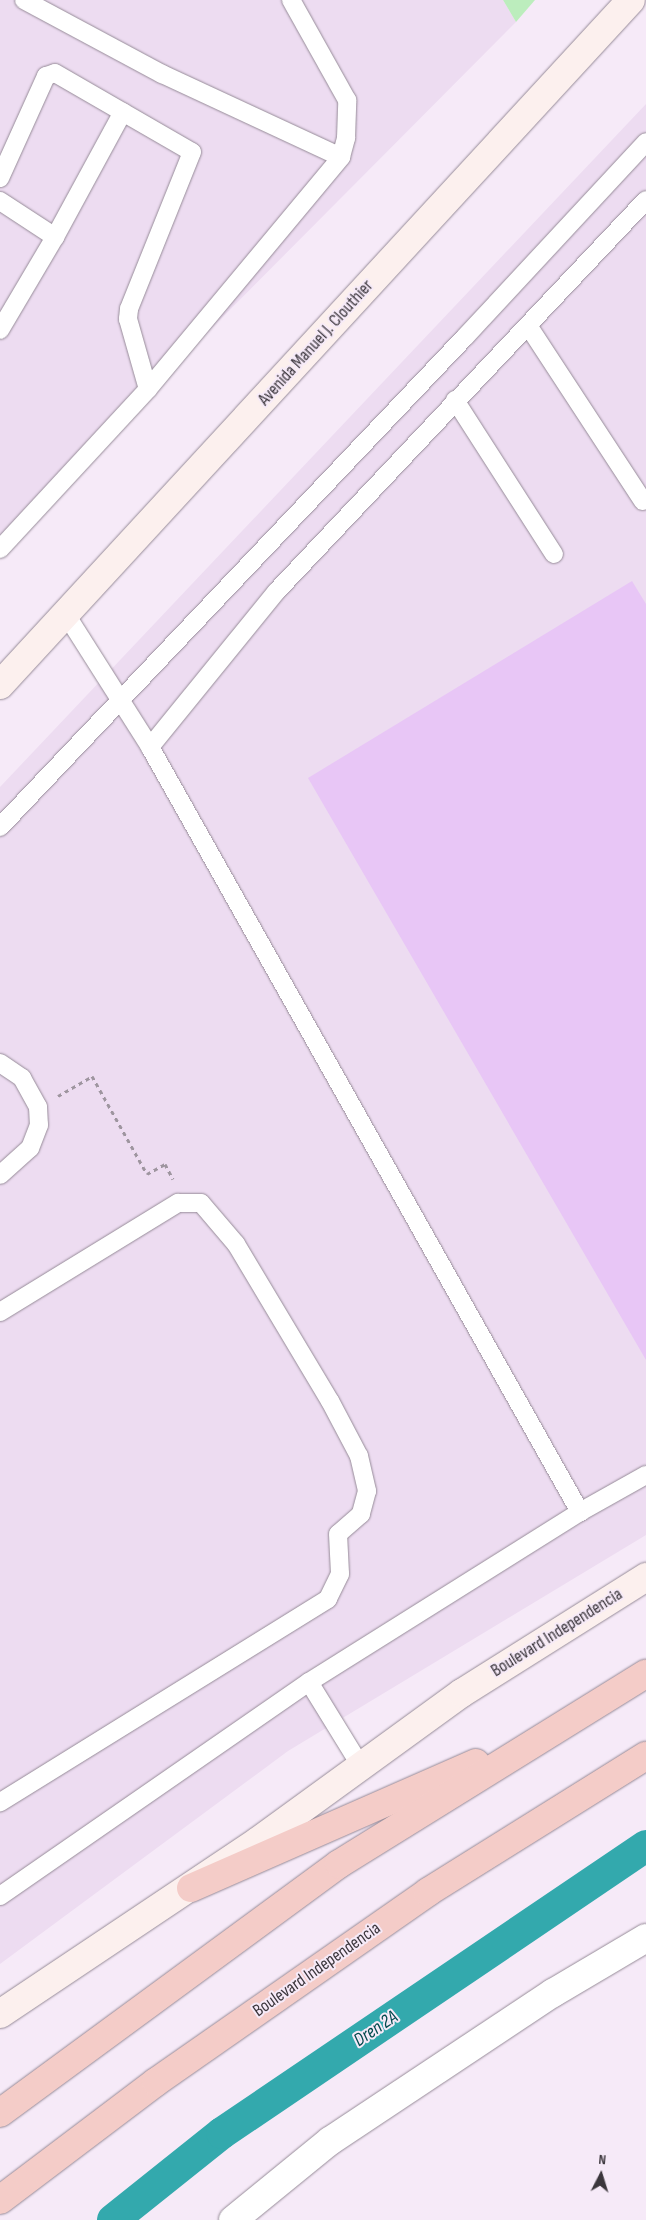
<!DOCTYPE html>
<style>
body{margin:0}
#map{position:relative;width:646px;height:2220px;overflow:hidden;background:#f6eaf8;font-family:"Sofia Sans Condensed",sans-serif}
div>[style]{position:absolute}
.built>*{inset:0;background:#eddcf1}
.green>*{inset:0;background:#bcedbd}
.canal>*{height:32px;margin:-16px;padding:0 16px;transform-origin:16px;border-radius:16px;background:#33a9ad}
.building>*{inset:0;background:#e8c6f6}
.path>*{height:3px;margin-top:-1.5px;transform-origin:0;background:repeating-linear-gradient(90deg,#9e959f 0 4px,transparent 0 8px)}
.roads{filter:drop-shadow(0 0 1px #968b98) drop-shadow(0 0 1px #968b98)}
.lane>*{height:18px;margin:-9px;padding:0 9px;transform-origin:9px;border-radius:9px;background:#fff}
.street>*{height:28px;margin:-14px;padding:0 14px;transform-origin:14px;border-radius:14px;background:#fff}
.secondary>*{height:28px;margin:-14px;padding:0 14px;transform-origin:14px;border-radius:14px;background:#fcf0ee}
.highway>*{height:28px;margin:-14px;padding:0 14px;transform-origin:14px;border-radius:14px;background:#f4ccc8}
span{translate:-50% -50%;white-space:nowrap;text-align:center;line-height:1.15;-webkit-text-stroke:4px #f6eaf8;paint-order:stroke}
.street-label{font-size:18px;color:#3b363c}
.water-label{font-size:19px;color:#024a4d;font-style:italic}
.north{position:absolute;left:576px;top:2150px;width:50px;height:50px;-webkit-text-stroke:4px #f6eaf8;paint-order:stroke;rotate:5deg;font-size:14px;font-weight:700;line-height:20px;text-align:center;color:#3b363c}
.north::after{content:'';display:block;margin:auto;width:18px;height:22px;background:#3b363c;clip-path:polygon(50% 0,100% 100%,50% 72%,0 100%)}
</style>
<div id="map">
<div class="built">
<div style="clip-path:polygon(0 0,503px 0,516px 22px,0 541px)"></div>
<div style="clip-path:polygon(646px 104px,646px 1535px,288px 1751px,0 1964px,0 787px)"></div>
</div>
<div class="green">
<div style="clip-path:polygon(503px 0,535px 0,516px 22px)"></div>
</div>
<div class="canal">
<div style="left:113px;top:2220px;width:139px;rotate:-38.6deg"></div>
<div style="left:222px;top:2133px;width:512px;rotate:-34.09deg"></div>
</div>
<div class="building">
<div style="clip-path:polygon(632px 581px,646px 604px,646px 1360px,308px 778px)"></div>
</div>
<div class="path">
<div style="left:58px;top:1096px;width:39px;rotate:-30deg"></div>
<div style="left:92px;top:1076px;width:112px;rotate:60.7deg"></div>
<div style="left:147px;top:1174px;width:21px;rotate:-29deg"></div>
<div style="left:165px;top:1164px;width:17px;rotate:62deg"></div>
</div>
<div class="roads">
<div class="lane">
<div style="left:24px;top:0;width:157px;rotate:28.2deg"></div>
<div style="left:162px;top:74px;width:197px;rotate:24.9deg"></div>
<div style="left:0;top:178px;width:112px;rotate:-65.7deg"></div>
<div style="left:46px;top:76px;width:9px;rotate:-18deg"></div>
<div style="left:55px;top:73px;width:158px;rotate:30deg"></div>
<div style="left:192px;top:152px;width:169px;rotate:111.9deg"></div>
<div style="left:129px;top:309px;width:10px;rotate:96deg"></div>
<div style="left:128px;top:319px;width:73px;rotate:74.1deg"></div>
<div style="left:0;top:201px;width:66px;rotate:33.2deg"></div>
<div style="left:529px;top:327px;width:208px;rotate:56.8deg"></div>
<div style="left:0;top:330px;width:108px;rotate:-59.4deg"></div>
<div style="left:55px;top:237px;width:142px;rotate:-61.5deg"></div>
<div style="left:455px;top:400px;width:183px;rotate:57.3deg"></div>
<div style="left:0;top:549px;width:218px;rotate:-47.2deg"></div>
<div style="left:148px;top:389px;width:302px;rotate:-50.2deg"></div>
<div style="left:341px;top:157px;width:20px;rotate:-75deg"></div>
<div style="left:346px;top:138px;width:38px;rotate:-88deg"></div>
<div style="left:347px;top:100px;width:115px;rotate:-119.2deg"></div>
<div style="left:67px;top:616px;width:155px;rotate:57.6deg"></div>
<div style="left:150px;top:747px;width:878px;rotate:60.66deg"></div>
<div style="left:150px;top:747px;width:200px;rotate:-50.9deg"></div>
<div style="left:276px;top:592px;width:539px;rotate:-46.65deg"></div>
<div style="left:0;top:827px;width:676px;rotate:-46.5deg"></div>
<div style="left:465px;top:337px;width:266px;rotate:-47.1deg"></div>
<div style="left:0;top:1063px;width:27px;rotate:34deg"></div>
<div style="left:22px;top:1078px;width:33px;rotate:61deg"></div>
<div style="left:38px;top:1107px;width:18px;rotate:87deg"></div>
<div style="left:39px;top:1125px;width:25px;rotate:111deg"></div>
<div style="left:30px;top:1148px;width:40px;rotate:138deg"></div>
<div style="left:0;top:1312px;width:209px;rotate:-31.5deg"></div>
<div style="left:178px;top:1203px;width:23px"></div>
<div style="left:201px;top:1203px;width:54px;rotate:49.5deg"></div>
<div style="left:236px;top:1244px;width:183px;rotate:59.1deg"></div>
<div style="left:330px;top:1401px;width:62px;rotate:62.2deg"></div>
<div style="left:359px;top:1456px;width:36px;rotate:77deg"></div>
<div style="left:367px;top:1491px;width:24px;rotate:105deg"></div>
<div style="left:361px;top:1514px;width:30px;rotate:139deg"></div>
<div style="left:338px;top:1534px;width:40px;rotate:87.1deg"></div>
<div style="left:340px;top:1574px;width:28px;rotate:116deg"></div>
<div style="left:328px;top:1599px;width:386px;rotate:148.2deg"></div>
<div style="left:309px;top:1682px;width:97px;rotate:58.4deg"></div>
<div style="left:0;top:1896px;width:376px;rotate:-34.7deg"></div>
<div style="left:309px;top:1682px;width:320px;rotate:-32.1deg"></div>
<div style="left:580px;top:1512px;width:76px;rotate:-29.3deg"></div>
</div>
<div class="street">
<div style="left:233px;top:2220px;width:125px;rotate:-39.2deg"></div>
<div style="left:330px;top:2141px;width:268px;rotate:-33.6deg"></div>
<div style="left:553px;top:1993px;width:108px;rotate:-30.6deg"></div>
</div>
<div class="secondary">
<div style="left:0;top:685px;width:931px;rotate:-47.35deg"></div>
<div style="left:0;top:2014px;width:311px;rotate:-33.8deg"></div>
<div style="left:258px;top:1841px;width:252px;rotate:-36deg"></div>
<div style="left:462px;top:1693px;width:218px;rotate:-32.2deg"></div>
</div>
<div class="highway">
<div style="left:191px;top:1888px;width:311px;rotate:-23.7deg"></div>
<div style="left:0;top:2113px;width:421px;rotate:-36.3deg"></div>
<div style="left:339px;top:1864px;width:361px;rotate:-31.8deg"></div>
<div style="left:0;top:2200px;width:196px;rotate:-37.1deg"></div>
<div style="left:156px;top:2082px;width:332px;rotate:-34.9deg"></div>
<div style="left:428px;top:1892px;width:257px;rotate:-32deg"></div>
</div>
</div>
<div class="street-label">
<span style="left:316px;top:343px;rotate:-48deg">Avenida Manuel J. Clouthier</span>
<span style="left:557px;top:1633px;rotate:-32deg">Boulevard Independencia</span>
<span style="left:317px;top:1970px;rotate:-35deg">Boulevard Independencia</span>
</div>
<div class="water-label">
<span style="left:376px;top:2029px;rotate:-34deg">Dren 2A</span>
</div>
<div class="north">N</div>
</div>
